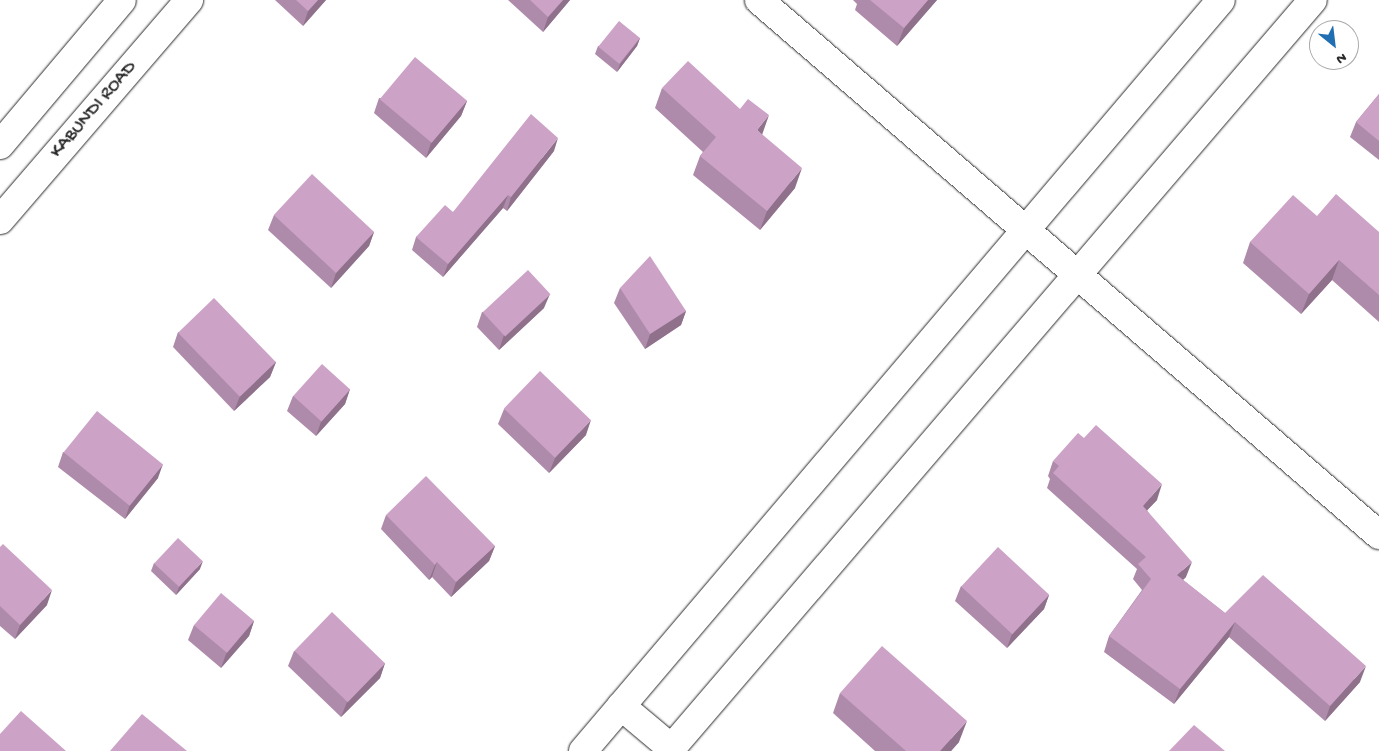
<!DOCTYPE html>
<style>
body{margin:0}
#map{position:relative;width:1379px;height:751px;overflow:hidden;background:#fff;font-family:"Gochi Hand",sans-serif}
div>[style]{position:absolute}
.roads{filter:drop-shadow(0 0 1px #2b2b2b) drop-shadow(0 0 1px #2b2b2b)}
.minor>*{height:28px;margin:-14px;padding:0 14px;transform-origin:14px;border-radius:14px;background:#fff}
.wall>*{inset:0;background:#af8bab}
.shaded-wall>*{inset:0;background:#8f718b}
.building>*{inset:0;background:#cca2c7;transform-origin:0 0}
span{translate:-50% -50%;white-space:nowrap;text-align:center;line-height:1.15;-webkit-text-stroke:4px #fff;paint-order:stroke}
.street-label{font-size:19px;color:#2b2b2b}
.north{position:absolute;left:1309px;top:20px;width:50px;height:50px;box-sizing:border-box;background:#fff;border:1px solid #aaa;border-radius:50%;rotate:151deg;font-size:14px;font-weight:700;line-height:20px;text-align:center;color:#2b2b2b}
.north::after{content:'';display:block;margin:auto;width:18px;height:22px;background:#1f6fb2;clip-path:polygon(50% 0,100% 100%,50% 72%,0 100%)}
</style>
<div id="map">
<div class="roads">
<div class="minor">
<div style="left:759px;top:0;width:819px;rotate:40.79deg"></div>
<div style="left:0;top:145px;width:189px;rotate:-49.9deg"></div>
<div style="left:0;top:220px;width:290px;rotate:-49.3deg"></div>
<div style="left:621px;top:706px;width:65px;rotate:40deg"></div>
<div style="left:583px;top:751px;width:985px;rotate:-49.65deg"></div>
<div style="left:669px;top:751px;width:989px;rotate:-49.39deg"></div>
</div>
</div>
<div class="wall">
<div style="clip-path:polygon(275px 0,326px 0,303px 26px)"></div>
<div style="clip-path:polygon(508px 0,570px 0,543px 32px)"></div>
<div style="clip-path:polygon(853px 0,937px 0,897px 46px,855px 10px,857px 4px)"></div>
<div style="clip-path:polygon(640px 38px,637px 46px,617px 72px,595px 54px,598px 46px)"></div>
<div style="clip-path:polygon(662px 88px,762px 135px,795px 188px,760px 230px,693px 175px,700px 156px,703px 152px,655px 108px)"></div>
<div style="clip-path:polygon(1379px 94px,1379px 160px,1350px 137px,1356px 122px)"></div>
<div style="clip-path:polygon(379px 98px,467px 101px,461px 116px,426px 158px,374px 113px)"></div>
<div style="clip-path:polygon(554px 151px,507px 211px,503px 208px,443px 277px,412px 250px,416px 237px,453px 212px)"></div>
<div style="clip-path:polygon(274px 215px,374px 232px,369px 246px,331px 288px,268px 230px)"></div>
<div style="clip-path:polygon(1317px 216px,1379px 232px,1379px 322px,1332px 280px,1301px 314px,1243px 263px,1250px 242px)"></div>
<div style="clip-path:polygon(620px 288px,686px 311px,681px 325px,645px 349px,614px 303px)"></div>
<div style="clip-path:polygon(544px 308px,499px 350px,477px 327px,482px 312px)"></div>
<div style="clip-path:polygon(178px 332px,276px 362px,270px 377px,234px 411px,173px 347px)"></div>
<div style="clip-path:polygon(350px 389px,345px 404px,316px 436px,287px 411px,293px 396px)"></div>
<div style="clip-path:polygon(504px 409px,586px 435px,549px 473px,498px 424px)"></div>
<div style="clip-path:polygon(63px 452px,158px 478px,125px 519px,58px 467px)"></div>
<div style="clip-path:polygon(1053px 461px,1157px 500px,1147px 510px,1186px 577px,1183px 580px,1225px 613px,1360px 682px,1325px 721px,1229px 637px,1174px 704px,1104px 652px,1109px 636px,1142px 590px,1133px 579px,1137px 569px,1047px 488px,1050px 479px,1048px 476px)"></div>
<div style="clip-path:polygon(386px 515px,495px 546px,489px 561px,451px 597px,432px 577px,429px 580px,381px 529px)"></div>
<div style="clip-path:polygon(0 547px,47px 605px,15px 639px,0 626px)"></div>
<div style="clip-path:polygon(154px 563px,200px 569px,176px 595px,151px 571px)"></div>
<div style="clip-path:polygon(961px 586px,1049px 595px,1044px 609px,1007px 648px,955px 601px)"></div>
<div style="clip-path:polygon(254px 621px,249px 636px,221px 668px,188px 640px,194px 625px)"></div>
<div style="clip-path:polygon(294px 651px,385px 663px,380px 678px,341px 717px,288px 666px)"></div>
<div style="clip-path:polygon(840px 693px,959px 742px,951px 751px,875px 751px,833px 713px)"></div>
</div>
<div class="shaded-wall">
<div style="clip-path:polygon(318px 0,326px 0,303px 26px,308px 11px)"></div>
<div style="clip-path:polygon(563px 0,570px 0,543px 32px,548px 17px)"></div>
<div style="clip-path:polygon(928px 0,937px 0,897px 46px,904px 28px)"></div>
<div style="clip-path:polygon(640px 38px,637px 46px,617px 72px,620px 64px)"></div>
<div style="clip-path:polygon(467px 101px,461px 116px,426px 158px,431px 143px)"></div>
<div style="clip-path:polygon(769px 115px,762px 135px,757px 130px)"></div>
<div style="clip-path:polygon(558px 138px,554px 151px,507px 211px,511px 197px)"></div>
<div style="clip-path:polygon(802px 168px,795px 188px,760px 230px,767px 211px)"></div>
<div style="clip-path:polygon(508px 195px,503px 208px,443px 277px,448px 264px)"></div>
<div style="clip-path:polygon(374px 232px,369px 246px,331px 288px,336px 273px)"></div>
<div style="clip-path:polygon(1339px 260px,1332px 280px,1301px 314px,1309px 294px)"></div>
<div style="clip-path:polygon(550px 294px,544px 308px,499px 350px,504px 335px)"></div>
<div style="clip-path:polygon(686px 311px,681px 325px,645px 349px,650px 334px)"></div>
<div style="clip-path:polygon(276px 362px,270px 377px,234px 411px,240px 396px)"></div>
<div style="clip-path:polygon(350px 389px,345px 404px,316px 436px,321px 422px)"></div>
<div style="clip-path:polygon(591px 420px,586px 435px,549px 473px,555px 458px)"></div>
<div style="clip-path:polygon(163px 464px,158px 478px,125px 519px,130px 504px)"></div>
<div style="clip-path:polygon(1162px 484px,1157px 500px,1137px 521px,1143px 506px)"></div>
<div style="clip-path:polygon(495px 546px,489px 561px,451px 597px,456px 582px)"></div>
<div style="clip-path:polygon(203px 561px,200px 569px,176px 595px,179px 587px)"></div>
<div style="clip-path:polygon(437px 562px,432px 577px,429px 580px,435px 565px)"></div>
<div style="clip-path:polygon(1192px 562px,1186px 577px,1171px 590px,1177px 575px)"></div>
<div style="clip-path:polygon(52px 590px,47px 605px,15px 639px,20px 625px)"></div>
<div style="clip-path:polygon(1049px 595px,1044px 609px,1007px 648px,1012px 634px)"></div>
<div style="clip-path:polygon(254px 621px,249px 636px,221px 668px,226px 654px)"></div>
<div style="clip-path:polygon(1235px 622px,1229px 637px,1174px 704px,1180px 689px)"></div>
<div style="clip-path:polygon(385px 663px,380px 678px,341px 717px,347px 702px)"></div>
<div style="clip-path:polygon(1366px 666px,1360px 682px,1325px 721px,1330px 706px)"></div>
<div style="clip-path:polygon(967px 721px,959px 742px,951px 751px,940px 751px)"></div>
</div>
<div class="building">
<div style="clip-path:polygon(296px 0,318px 0,308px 11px)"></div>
<div style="clip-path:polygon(530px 0,563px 0,548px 17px)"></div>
<div style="clip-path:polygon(870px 0,928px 0,904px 28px)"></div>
<div style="left:619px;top:21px;width:27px;height:33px;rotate:39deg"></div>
<div style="left:415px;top:57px;width:68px;height:55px;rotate:40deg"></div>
<div style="clip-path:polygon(688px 61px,740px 109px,748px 99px,769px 115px,757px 130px,802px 168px,767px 211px,700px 156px,716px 137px,662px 88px)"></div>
<div style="clip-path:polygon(1379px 94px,1379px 141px,1356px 122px)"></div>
<div style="clip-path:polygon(531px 114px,558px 138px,511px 197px,508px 195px,448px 264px,416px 237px,445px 205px,453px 212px)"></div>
<div style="left:312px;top:174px;width:85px;height:56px;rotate:43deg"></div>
<div style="clip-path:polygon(1336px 194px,1379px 232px,1379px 295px,1339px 260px,1309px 294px,1250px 242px,1293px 195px,1317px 216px)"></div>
<div style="clip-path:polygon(650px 256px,686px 311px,650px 334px,620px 288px)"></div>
<div style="left:528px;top:270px;width:33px;height:62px;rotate:47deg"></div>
<div style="left:214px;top:298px;width:89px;height:50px;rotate:46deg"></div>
<div style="left:322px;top:364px;width:38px;height:43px;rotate:42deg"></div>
<div style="left:540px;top:371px;width:71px;height:52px;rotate:44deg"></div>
<div style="left:97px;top:411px;width:85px;height:53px;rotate:39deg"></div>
<div style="clip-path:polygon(1096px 425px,1162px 484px,1143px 506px,1192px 562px,1177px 575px,1225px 613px,1263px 575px,1366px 666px,1330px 706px,1235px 622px,1180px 689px,1109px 636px,1151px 579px,1138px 564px,1146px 557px,1053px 473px,1059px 466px,1053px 461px,1078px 433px,1084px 438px)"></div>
<div style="clip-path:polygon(426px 476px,495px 546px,456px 582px,437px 562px,435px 565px,386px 515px)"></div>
<div style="left:178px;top:538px;width:34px;height:35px;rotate:43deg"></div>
<div style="clip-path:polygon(3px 544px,52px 590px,20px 625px,0 606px,0 547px)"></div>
<div style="left:998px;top:547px;width:70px;height:54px;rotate:43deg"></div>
<div style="left:221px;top:593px;width:43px;height:42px;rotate:40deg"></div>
<div style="left:332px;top:612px;width:74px;height:54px;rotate:44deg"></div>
<div style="clip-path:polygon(882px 646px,967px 721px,940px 751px,906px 751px,840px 693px)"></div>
<div style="clip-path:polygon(21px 711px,66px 751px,0 751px,0 734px)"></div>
<div style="clip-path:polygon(142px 714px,187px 751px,110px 751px)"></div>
<div style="clip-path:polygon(1194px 725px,1225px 751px,1169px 751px)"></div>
</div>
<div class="street-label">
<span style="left:94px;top:110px;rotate:-49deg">KABUNDI ROAD</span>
</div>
<div class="north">N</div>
</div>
